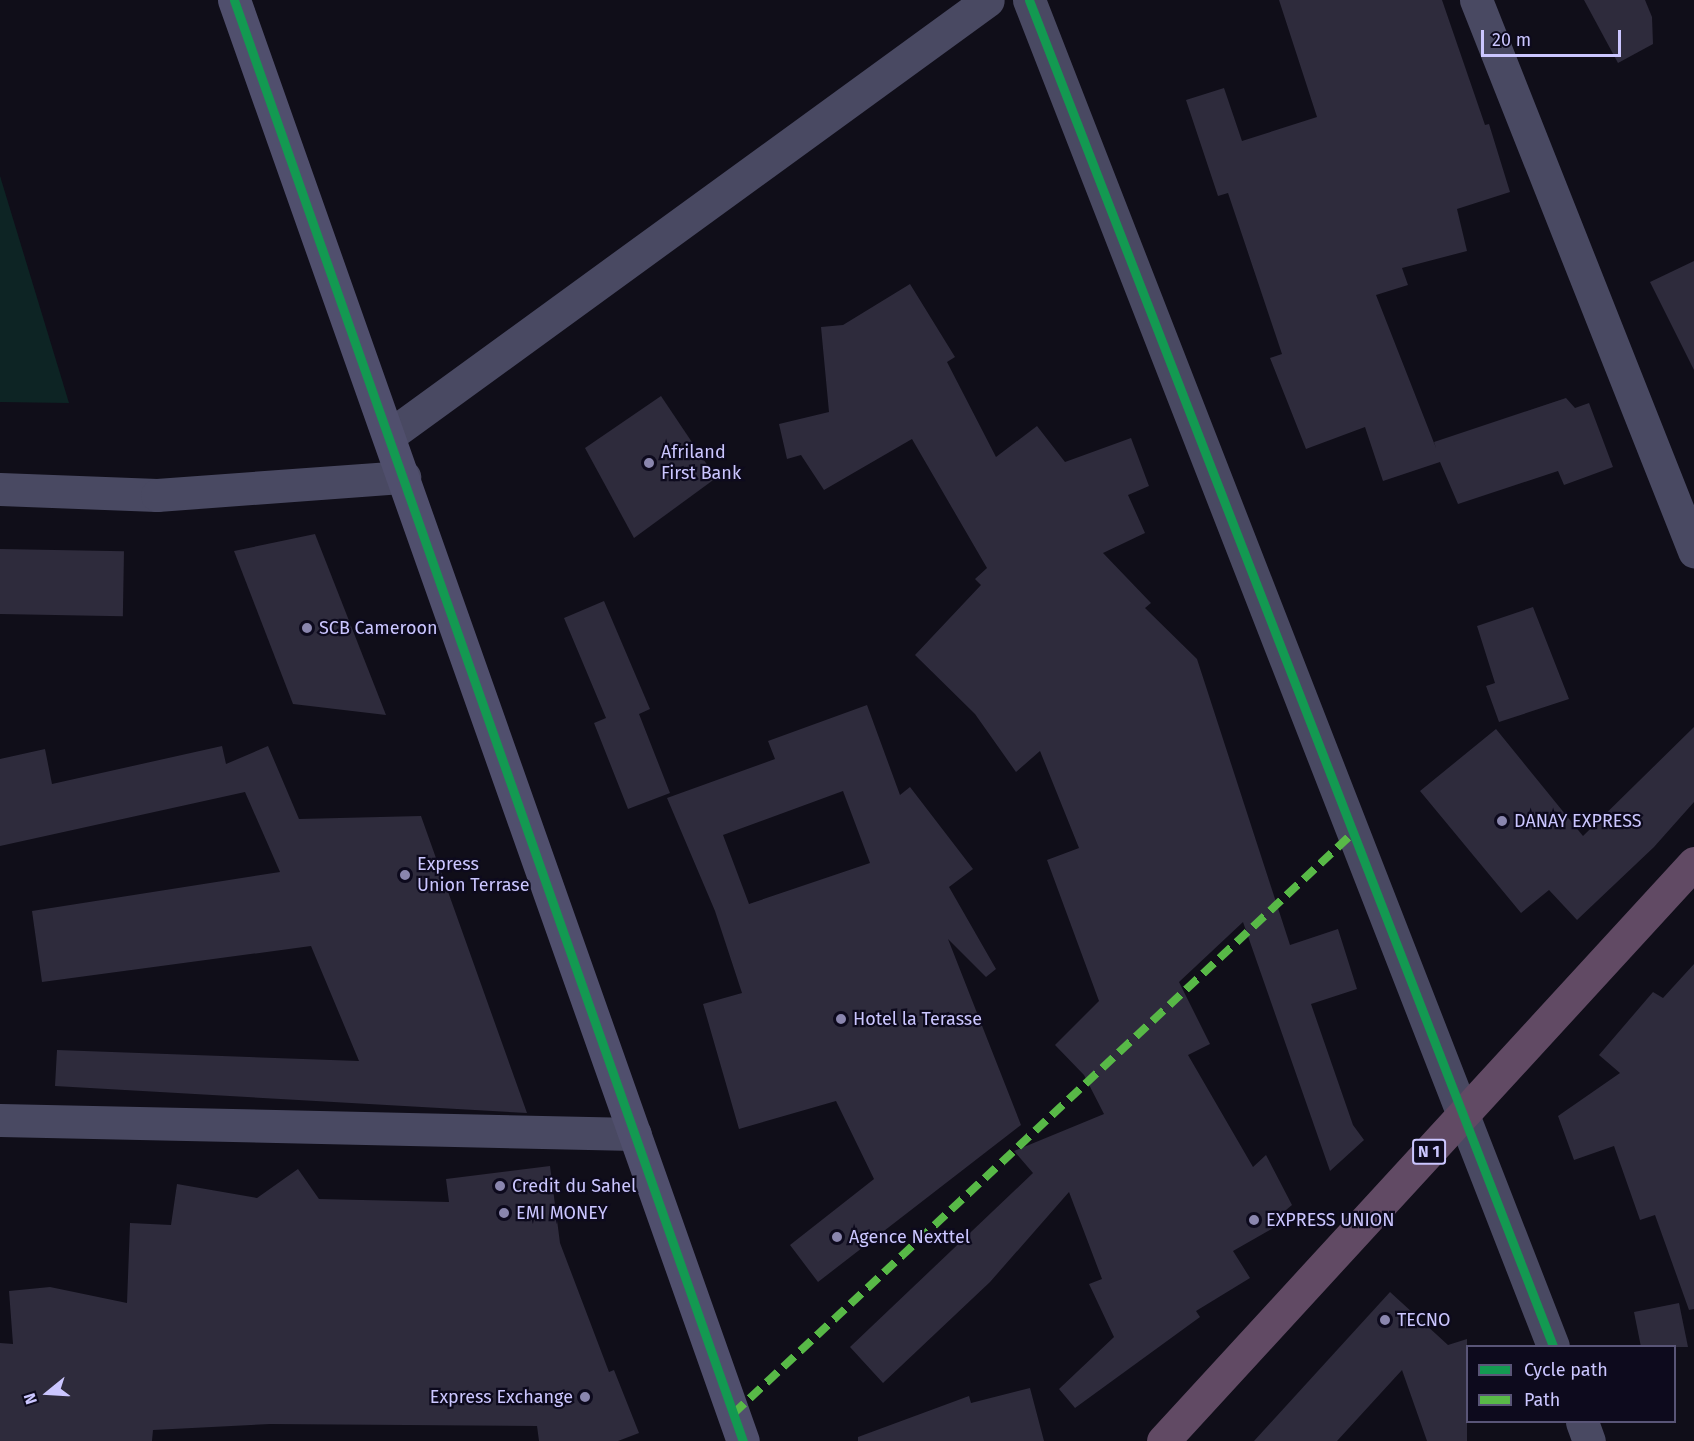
<!DOCTYPE html>
<style>
body{margin:0}
#map{position:relative;width:1694px;height:1441px;overflow:hidden;background:#100e19;font-family:"Fira Sans",sans-serif}
div>[style]{position:absolute}
.green>*{inset:0;background:#0d2424}
.building>*{inset:0;background:#2e2b3c;transform-origin:0 0}
.street>*{height:33px;margin:-16.5px;padding:0 16.5px;transform-origin:16.5px;border-radius:16.5px;background:#494962}
.secondary>*{height:33px;margin:-16.5px;padding:0 16.5px;transform-origin:16.5px;border-radius:16.5px;background:#504f6d}
.highway>*{height:33px;margin:-16.5px;padding:0 16.5px;transform-origin:16.5px;border-radius:16.5px;background:#614a64}
.quiet>*{height:8px;margin-top:-4px;transform-origin:0;background:repeating-linear-gradient(90deg,#58b947 0 15px,transparent 0 23px)}
.cycleway>*{height:9px;margin:-4.5px;padding:0 4.5px;transform-origin:4.5px;border-radius:4.5px;background:#139951}
.dots>*{width:16px;height:16px;translate:-50% -50%;box-sizing:border-box;border:3px solid #0d0a1d;border-radius:50%}
span{translate:-50% -50%;white-space:nowrap;text-align:center;line-height:1.15;-webkit-text-stroke:4.5px #0d0a1d;paint-order:stroke}
.shield-label span{padding:2px 4px;background:#0d0a1d;border:2px solid;border-radius:4px;-webkit-text-stroke-width:0}
.shield-label{font-size:16px;color:#cbc6ff;font-weight:700}
.poi-label{font-size:18px;color:#cbc6ff}
.left{translate:0 -50%;text-align:left}
.right{translate:-100% -50%;text-align:right}
.legend{position:absolute;left:1466px;top:1345px;width:210px;height:78px;box-sizing:border-box;background:#0d0a1d;border:2px solid #595577;margin:0;padding:8px 10px;list-style:none;font-size:18px;color:#cbc6ff}
.legend li{display:flex;align-items:center;gap:12px;height:30px}
.legend b{width:30px;border:2px solid #595577}
.north{position:absolute;left:18px;top:1363px;width:60px;height:60px;-webkit-text-stroke:4px #0d0a1d;paint-order:stroke;rotate:252deg;font-size:16px;font-weight:700;line-height:24px;text-align:center;color:#cbc6ff}
.north::after{content:'';display:block;margin:auto;width:21px;height:27px;background:#cbc6ff;clip-path:polygon(50% 0,100% 100%,50% 72%,0 100%)}
.scale{position:absolute;left:1481px;top:30px;width:140px;height:27px;box-sizing:border-box;border:3px solid #cbc6ff;border-top:0;padding-left:8px;font-size:18px;line-height:21px;white-space:nowrap;color:#cbc6ff;-webkit-text-stroke:4px #0d0a1d;paint-order:stroke}
</style>
<div id="map">
<div class="green">
<div style="clip-path:polygon(0 176px,69px 403px,0 402px)"></div>
</div>
<div class="building">
<div style="clip-path:polygon(1279px 0,1442px 0,1485px 125px,1489px 124px,1510px 192px,1457px 209px,1467px 251px,1402px 268px,1408px 285px,1376px 295px,1436px 448px,1434px 442px,1566px 398px,1575px 408px,1589px 403px,1613px 467px,1564px 485px,1558px 471px,1458px 504px,1440px 462px,1383px 481px,1365px 427px,1306px 449px,1270px 358px,1282px 354px,1228px 193px,1218px 196px,1186px 100px,1224px 88px,1242px 141px,1317px 117px)"></div>
<div style="clip-path:polygon(1584px 0,1645px 0,1652px 17px,1653px 44px,1618px 63px)"></div>
<div style="clip-path:polygon(1694px 261px,1694px 370px,1650px 282px)"></div>
<div style="clip-path:polygon(910px 284px,955px 357px,947px 362px,996px 457px,1037px 426px,1065px 462px,1131px 438px,1149px 486px,1128px 495px,1145px 533px,1103px 553px,1151px 603px,1145px 608px,1197px 659px,1290px 945px,1338px 929px,1357px 989px,1311px 1004px,1353px 1125px,1364px 1140px,1330px 1171px,1243px 922px,1179px 982px,1210px 1044px,1188px 1055px,1253px 1167px,1266px 1155px,1292px 1205px,1280px 1215px,1284px 1222px,1233px 1251px,1250px 1278px,1196px 1311px,1200px 1317px,1075px 1408px,1059px 1389px,1114px 1337px,1089px 1284px,1102px 1279px,1069px 1192px,990px 1282px,883px 1383px,850px 1347px,1033px 1173px,1014px 1151px,1104px 1114px,1084px 1075px,1055px 1045px,1099px 1001px,1047px 860px,1079px 848px,1040px 751px,1016px 772px,975px 714px,915px 655px,981px 585px,975px 579px,987px 568px,912px 439px,824px 490px,801px 455px,787px 459px,779px 424px,829px 412px,821px 327px,843px 325px)"></div>
<div style="clip-path:polygon(661px 396px,716px 478px,634px 538px,585px 448px)"></div>
<div style="clip-path:polygon(315px 534px,386px 715px,293px 704px,234px 551px)"></div>
<div style="left:0;top:549px;width:124px;height:65px;rotate:1deg"></div>
<div style="clip-path:polygon(604px 601px,650px 709px,639px 714px,670px 793px,628px 809px,594px 723px,606px 718px,564px 618px)"></div>
<div style="clip-path:polygon(1533px 607px,1569px 699px,1499px 722px,1486px 686px,1495px 683px,1477px 626px)"></div>
<div style="clip-path:polygon(evenodd,867px 705px,900px 795px,910px 787px,973px 869px,949px 887px,996px 969px,986px 977px,948px 939px,1021px 1125px,818px 1282px,790px 1245px,874px 1179px,836px 1101px,739px 1129px,703px 1004px,742px 993px,715px 911px,667px 798px,775px 759px,768px 741px,867px 705px,843px 791px,870px 863px,749px 904px,723px 835px,843px 791px)"></div>
<div style="clip-path:polygon(1694px 727px,1694px 802px,1654px 847px,1577px 920px,1549px 890px,1521px 913px,1420px 791px,1496px 729px,1583px 836px)"></div>
<div style="clip-path:polygon(222px 746px,226px 764px,268px 746px,299px 819px,421px 816px,527px 1113px,55px 1086px,57px 1050px,359px 1061px,311px 946px,42px 982px,32px 911px,280px 872px,245px 792px,0 846px,0 759px,45px 749px,52px 784px)"></div>
<div style="clip-path:polygon(1694px 964px,1694px 1309px,1689px 1310px,1655px 1215px,1640px 1220px,1614px 1146px,1574px 1160px,1558px 1116px,1620px 1073px,1599px 1055px,1653px 992px,1663px 998px)"></div>
<div style="clip-path:polygon(550px 1166px,560px 1243px,609px 1372px,614px 1370px,639px 1433px,618px 1441px,539px 1441px,537px 1426px,270px 1424px,153px 1430px,152px 1441px,0 1441px,0 1343px,13px 1344px,9px 1291px,50px 1287px,127px 1303px,130px 1223px,171px 1225px,177px 1184px,257px 1198px,298px 1169px,319px 1199px,449px 1202px,446px 1179px)"></div>
<div style="clip-path:polygon(1390px 1292px,1448px 1345px,1467px 1339px,1467px 1441px,1427px 1441px,1402px 1370px,1337px 1441px,1254px 1441px)"></div>
<div style="clip-path:polygon(1679px 1303px,1688px 1347px,1641px 1347px,1634px 1312px)"></div>
<div style="clip-path:polygon(1030px 1388px,1044px 1441px,858px 1441px,858px 1437px,969px 1396px,971px 1403px)"></div>
</div>
<div class="street">
<div style="left:1029px;top:0;width:1444px;rotate:68.73deg"></div>
<div style="left:1476px;top:0;width:593px;rotate:68.41deg"></div>
<div style="left:390px;top:435px;width:739px;rotate:-36.03deg"></div>
<div style="left:0;top:489px;width:157px;rotate:2.2deg"></div>
<div style="left:157px;top:495px;width:248px;rotate:-4.2deg"></div>
<div style="left:0;top:1120px;width:635px;rotate:1.26deg"></div>
<div style="left:1582px;top:1422px;width:20px;rotate:70deg"></div>
</div>
<div class="secondary">
<div style="left:234px;top:0;width:1528px;rotate:70.55deg"></div>
</div>
<div class="highway">
<div style="left:1163px;top:1441px;width:785px;rotate:-47.43deg"></div>
</div>
<div class="quiet">
<div style="left:733px;top:1414px;width:850px;rotate:-43.14deg"></div>
</div>
<div class="cycleway">
<div style="left:234px;top:0;width:1528px;rotate:70.55deg"></div>
<div style="left:1029px;top:0;width:1444px;rotate:68.73deg"></div>
</div>
<div class="dots">
<div style="left:649px;top:463px;background:#8a86ae"></div>
<div style="left:307px;top:628px;background:#8a86ae"></div>
<div style="left:1502px;top:821px;background:#8a86ae"></div>
<div style="left:405px;top:875px;background:#8a86ae"></div>
<div style="left:841px;top:1019px;background:#8a86ae"></div>
<div style="left:500px;top:1186px;background:#8a86ae"></div>
<div style="left:504px;top:1213px;background:#8a86ae"></div>
<div style="left:1254px;top:1220px;background:#8a86ae"></div>
<div style="left:837px;top:1237px;background:#8a86ae"></div>
<div style="left:1385px;top:1320px;background:#8a86ae"></div>
<div style="left:585px;top:1397px;background:#8a86ae"></div>
</div>
<div class="shield-label">
<span style="left:1429px;top:1152px">N 1</span>
</div>
<div class="poi-label">
<span class="left" style="left:661px;top:463px">Afriland<br>First Bank</span>
<span class="left" style="left:319px;top:628px">SCB Cameroon</span>
<span class="left" style="left:1514px;top:821px">DANAY EXPRESS</span>
<span class="left" style="left:417px;top:875px">Express<br>Union Terrase</span>
<span class="left" style="left:853px;top:1019px">Hotel la Terasse</span>
<span class="left" style="left:512px;top:1186px">Credit du Sahel</span>
<span class="left" style="left:516px;top:1213px">EMI MONEY</span>
<span class="left" style="left:1266px;top:1220px">EXPRESS UNION</span>
<span class="left" style="left:849px;top:1237px">Agence Nexttel</span>
<span class="left" style="left:1397px;top:1320px">TECNO</span>
<span class="right" style="left:573px;top:1397px">Express Exchange</span>
</div>
<ul class="legend">
<li><b style="height:8px;background:#139951"></b>Cycle path</li>
<li><b style="height:8px;background:#58b947"></b>Path</li>
</ul>
<div class="north">N</div>
<div class="scale">20 m</div>
</div>
